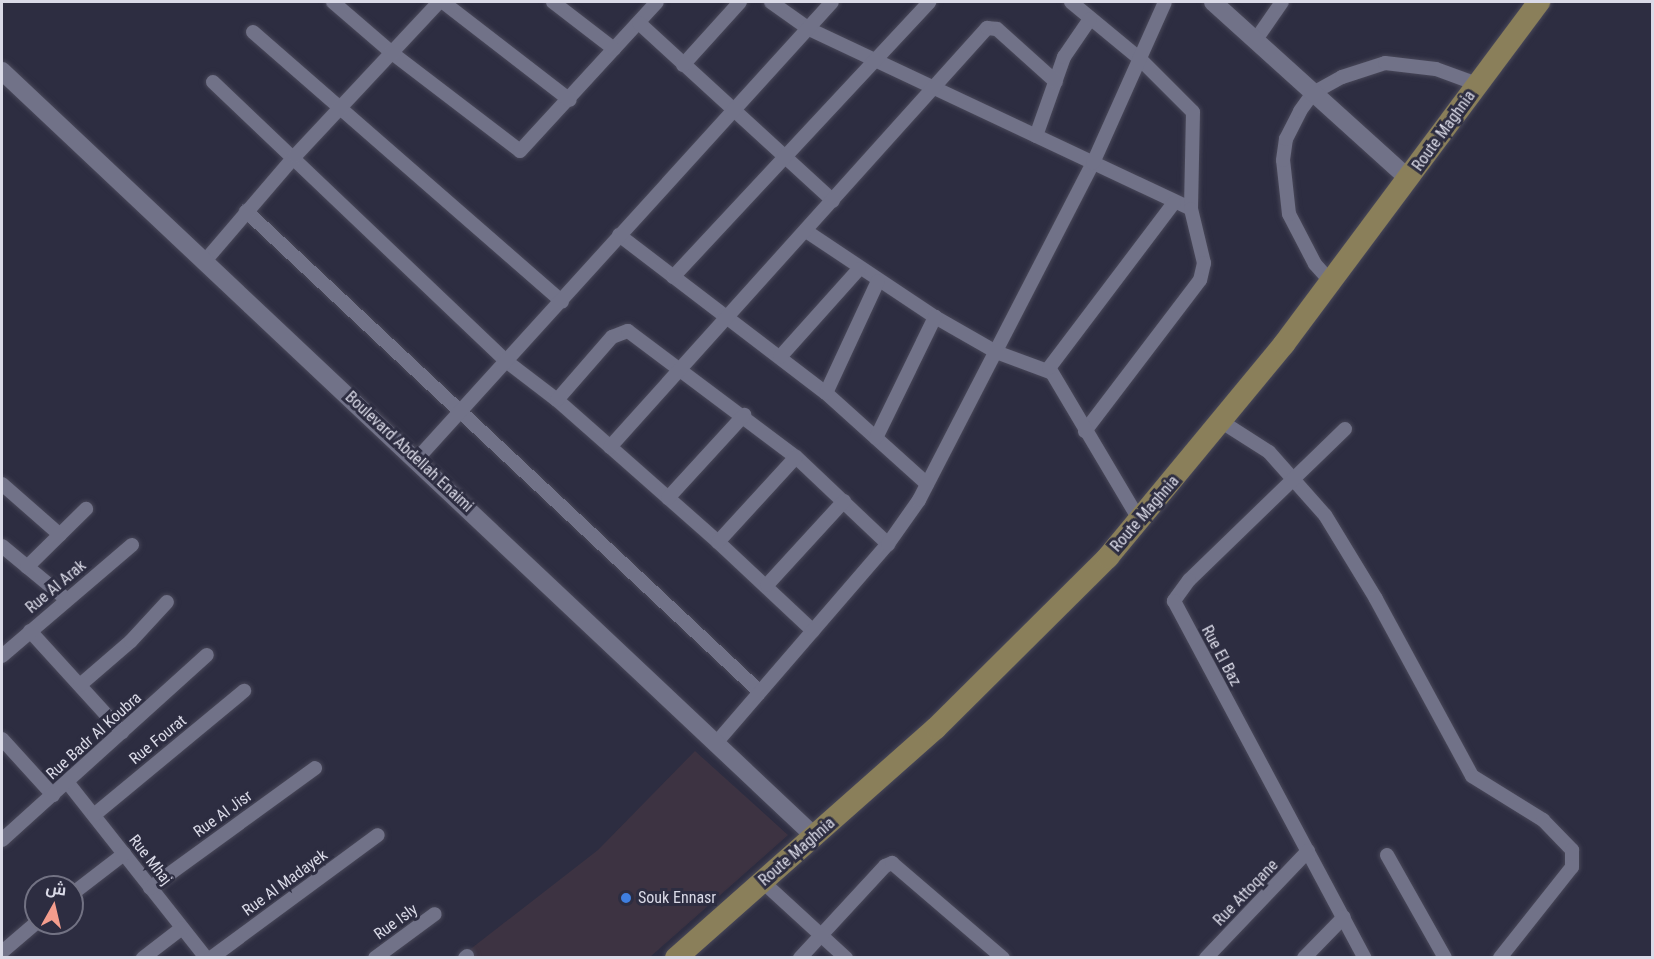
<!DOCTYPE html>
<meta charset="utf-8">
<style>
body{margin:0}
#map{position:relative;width:1654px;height:959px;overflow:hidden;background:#2d2d41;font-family:"Roboto Condensed",Cairo,sans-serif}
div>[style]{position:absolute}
.commercial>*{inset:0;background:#3d3342}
.roads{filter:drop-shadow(0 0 2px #494859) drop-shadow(0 0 2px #494859)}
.minor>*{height:14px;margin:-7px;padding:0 7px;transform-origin:7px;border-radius:7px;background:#717288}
.tertiary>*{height:18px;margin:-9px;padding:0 9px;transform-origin:9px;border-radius:9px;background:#717288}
.primary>*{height:22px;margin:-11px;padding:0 11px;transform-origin:11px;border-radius:11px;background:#8a7f5a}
.dots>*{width:16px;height:16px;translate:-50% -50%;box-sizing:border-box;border:3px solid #2d2d41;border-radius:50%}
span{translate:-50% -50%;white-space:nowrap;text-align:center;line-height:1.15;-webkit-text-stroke:6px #2d2d41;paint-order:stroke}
.street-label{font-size:16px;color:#dadae7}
.poi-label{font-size:16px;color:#dadae7}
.left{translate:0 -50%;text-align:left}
.frame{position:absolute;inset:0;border:3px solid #dadae7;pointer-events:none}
.north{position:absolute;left:24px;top:875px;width:60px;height:60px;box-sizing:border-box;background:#2d2d41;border:2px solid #727283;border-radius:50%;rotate:8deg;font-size:16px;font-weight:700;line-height:24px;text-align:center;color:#dadae7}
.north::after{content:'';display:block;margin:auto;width:21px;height:27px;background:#f49d8d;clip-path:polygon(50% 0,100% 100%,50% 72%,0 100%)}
</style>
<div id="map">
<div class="commercial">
<div style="clip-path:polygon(695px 751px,788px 835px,650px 957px,459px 958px,598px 850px)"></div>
</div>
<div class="roads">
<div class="minor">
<div style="left:333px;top:2px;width:78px;rotate:40.8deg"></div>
<div style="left:392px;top:53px;width:161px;rotate:37.4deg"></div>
<div style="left:520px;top:151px;width:202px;rotate:-47.4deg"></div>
<div style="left:443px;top:2px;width:160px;rotate:37.7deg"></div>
<div style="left:553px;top:2px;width:77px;rotate:37.6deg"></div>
<div style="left:771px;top:2px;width:47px;rotate:35.4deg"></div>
<div style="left:809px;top:29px;width:422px;rotate:25.2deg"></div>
<div style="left:1071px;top:2px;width:88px;rotate:39.5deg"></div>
<div style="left:1139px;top:58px;width:76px;rotate:45deg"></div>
<div style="left:1193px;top:112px;width:97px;rotate:91.2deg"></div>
<div style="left:1191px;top:209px;width:56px;rotate:76.5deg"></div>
<div style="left:1204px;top:263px;width:17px;rotate:103deg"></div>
<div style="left:1200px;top:280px;width:190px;rotate:127.3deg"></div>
<div style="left:639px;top:23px;width:263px;rotate:42.5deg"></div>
<div style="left:253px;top:32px;width:410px;rotate:41.1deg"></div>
<div style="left:1255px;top:41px;width:47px;rotate:-55.3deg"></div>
<div style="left:683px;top:65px;width:85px;rotate:-47.9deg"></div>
<div style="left:213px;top:82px;width:405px;rotate:43.6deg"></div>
<div style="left:506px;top:361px;width:64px;rotate:37.4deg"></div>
<div style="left:557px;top:400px;width:215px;rotate:41.4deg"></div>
<div style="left:718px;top:542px;width:130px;rotate:43.1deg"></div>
<div style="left:1036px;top:136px;width:84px;rotate:-70.5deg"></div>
<div style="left:1064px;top:57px;width:46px;rotate:-55.6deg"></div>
<div style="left:246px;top:211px;width:704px;rotate:43.1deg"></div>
<div style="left:806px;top:231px;width:155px;rotate:33.7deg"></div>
<div style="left:935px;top:317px;width:70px;rotate:29.8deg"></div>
<div style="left:996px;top:352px;width:58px;rotate:20.3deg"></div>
<div style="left:619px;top:235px;width:260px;rotate:37.4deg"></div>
<div style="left:826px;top:393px;width:136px;rotate:42deg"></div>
<div style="left:205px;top:261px;width:138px;rotate:-49.4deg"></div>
<div style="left:295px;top:156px;width:211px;rotate:-46.9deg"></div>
<div style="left:673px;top:277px;width:376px;rotate:-47deg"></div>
<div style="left:1332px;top:283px;width:25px;rotate:-132deg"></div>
<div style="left:1315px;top:264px;width:56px;rotate:-117.5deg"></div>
<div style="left:1289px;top:214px;width:54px;rotate:-96.3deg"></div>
<div style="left:1283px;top:160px;width:21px;rotate:-82deg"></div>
<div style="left:1286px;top:139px;width:31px;rotate:-63deg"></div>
<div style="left:1300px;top:111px;width:22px;rotate:-54deg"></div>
<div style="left:1313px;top:93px;width:33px;rotate:-29deg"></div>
<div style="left:1342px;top:77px;width:45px;rotate:-18deg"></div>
<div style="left:1385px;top:63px;width:51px;rotate:6.7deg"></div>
<div style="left:1436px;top:69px;width:44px;rotate:20.1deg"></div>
<div style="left:780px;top:357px;width:118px;rotate:-48.1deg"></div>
<div style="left:826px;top:393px;width:123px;rotate:-65.1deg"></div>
<div style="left:557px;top:400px;width:84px;rotate:-48.9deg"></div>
<div style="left:612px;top:337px;width:17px;rotate:-21deg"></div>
<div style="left:628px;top:331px;width:210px;rotate:36.9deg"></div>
<div style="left:796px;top:457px;width:127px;rotate:43.4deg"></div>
<div style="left:1222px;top:422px;width:56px;rotate:32.6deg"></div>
<div style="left:1269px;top:452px;width:84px;rotate:48.4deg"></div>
<div style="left:1325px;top:515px;width:98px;rotate:58.7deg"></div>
<div style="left:1376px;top:599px;width:201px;rotate:61.5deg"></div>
<div style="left:1472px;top:776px;width:84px;rotate:31.8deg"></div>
<div style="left:1543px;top:820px;width:42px;rotate:46deg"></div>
<div style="left:1572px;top:850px;width:17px;rotate:90deg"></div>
<div style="left:1572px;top:867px;width:116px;rotate:128.4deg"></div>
<div style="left:1345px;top:429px;width:217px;rotate:135.9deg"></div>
<div style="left:1189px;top:580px;width:26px;rotate:126deg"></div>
<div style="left:1174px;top:601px;width:405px;rotate:61.9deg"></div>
<div style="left:876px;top:438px;width:135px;rotate:-64deg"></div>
<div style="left:610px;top:447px;width:564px;rotate:-48.02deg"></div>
<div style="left:987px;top:28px;width:10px;rotate:6deg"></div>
<div style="left:997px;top:29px;width:79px;rotate:41.9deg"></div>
<div style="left:417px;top:459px;width:617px;rotate:-47.76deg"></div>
<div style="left:2px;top:484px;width:77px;rotate:41.3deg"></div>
<div style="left:668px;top:498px;width:113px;rotate:-47.5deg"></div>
<div style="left:1140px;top:521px;width:178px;rotate:-120.7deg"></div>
<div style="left:1049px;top:368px;width:207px;rotate:-52.9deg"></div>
<div style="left:718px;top:542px;width:115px;rotate:-47.5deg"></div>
<div style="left:2px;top:546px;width:83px;rotate:39.6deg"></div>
<div style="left:27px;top:567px;width:83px;rotate:-44.5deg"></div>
<div style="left:767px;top:585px;width:114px;rotate:-47.5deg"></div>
<div style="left:30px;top:631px;width:137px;rotate:47.7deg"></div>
<div style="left:2px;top:656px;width:171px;rotate:-40.5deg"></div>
<div style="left:80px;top:685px;width:67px;rotate:-40.8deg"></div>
<div style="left:131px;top:641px;width:53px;rotate:-47.3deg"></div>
<div style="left:2px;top:739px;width:76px;rotate:47.7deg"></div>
<div style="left:716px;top:743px;width:263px;rotate:-49.2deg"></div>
<div style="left:888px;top:544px;width:54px;rotate:-54.8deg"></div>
<div style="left:919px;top:500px;width:379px;rotate:-62.7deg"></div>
<div style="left:1093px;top:163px;width:176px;rotate:-65.9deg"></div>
<div style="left:68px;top:783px;width:223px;rotate:51.7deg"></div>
<div style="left:94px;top:815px;width:195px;rotate:-39.6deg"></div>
<div style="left:2px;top:840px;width:276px;rotate:-42.1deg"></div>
<div style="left:1387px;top:855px;width:118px;rotate:60.6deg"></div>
<div style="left:763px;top:882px;width:113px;rotate:42.5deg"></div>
<div style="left:150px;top:888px;width:204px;rotate:-36deg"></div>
<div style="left:72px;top:894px;width:66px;rotate:-37.6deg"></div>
<div style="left:2px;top:952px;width:45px;rotate:-40.5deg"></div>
<div style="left:143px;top:958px;width:49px;rotate:-37.6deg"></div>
<div style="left:211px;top:958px;width:207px;rotate:-36.4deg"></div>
<div style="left:375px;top:958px;width:74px;rotate:-36.3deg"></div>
<div style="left:465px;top:958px;width:3px;rotate:-45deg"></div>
<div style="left:800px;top:958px;width:125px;rotate:-47.3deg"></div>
<div style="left:885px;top:866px;width:8px;rotate:-23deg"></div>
<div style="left:892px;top:863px;width:146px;rotate:40.6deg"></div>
<div style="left:1206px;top:958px;width:148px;rotate:-46.4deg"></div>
<div style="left:1304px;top:958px;width:57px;rotate:-45.7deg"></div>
</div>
<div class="tertiary">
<div style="left:1213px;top:2px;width:264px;rotate:42.1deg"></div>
<div style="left:2px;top:71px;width:1116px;rotate:43.29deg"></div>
</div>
<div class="primary">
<div style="left:676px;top:958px;width:347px;rotate:-41.5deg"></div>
<div style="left:936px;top:728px;width:243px;rotate:-44.8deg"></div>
<div style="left:1108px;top:557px;width:276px;rotate:-50.4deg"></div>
<div style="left:1284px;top:344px;width:427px;rotate:-53.3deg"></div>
</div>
</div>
<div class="dots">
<div style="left:626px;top:898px;background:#3f7fe0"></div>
</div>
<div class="street-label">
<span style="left:1444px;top:131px;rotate:-54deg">Route Maghnia</span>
<span style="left:409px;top:452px;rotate:43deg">Boulevard Abdellah Enaimi</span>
<span style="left:1145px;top:514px;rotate:-49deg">Route Maghnia</span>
<span style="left:56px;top:587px;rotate:-40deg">Rue Al Arak</span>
<span style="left:1221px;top:656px;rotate:62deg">Rue El Baz</span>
<span style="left:94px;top:736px;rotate:-42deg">Rue Badr Al Koubra</span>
<span style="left:158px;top:740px;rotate:-39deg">Rue Fourat</span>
<span style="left:223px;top:814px;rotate:-36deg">Rue Al Jisr</span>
<span style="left:797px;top:852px;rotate:-41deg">Route Maghnia</span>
<span style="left:150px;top:860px;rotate:52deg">Rue Mhaj</span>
<span style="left:285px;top:883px;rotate:-36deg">Rue Al Madayek</span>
<span style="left:1246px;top:893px;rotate:-46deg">Rue Attoqane</span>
<span style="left:396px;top:922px;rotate:-36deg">Rue Isly</span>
</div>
<div class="poi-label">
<span class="left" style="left:638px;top:898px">Souk Ennasr</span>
</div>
<div class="frame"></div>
<div class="north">ش</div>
</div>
